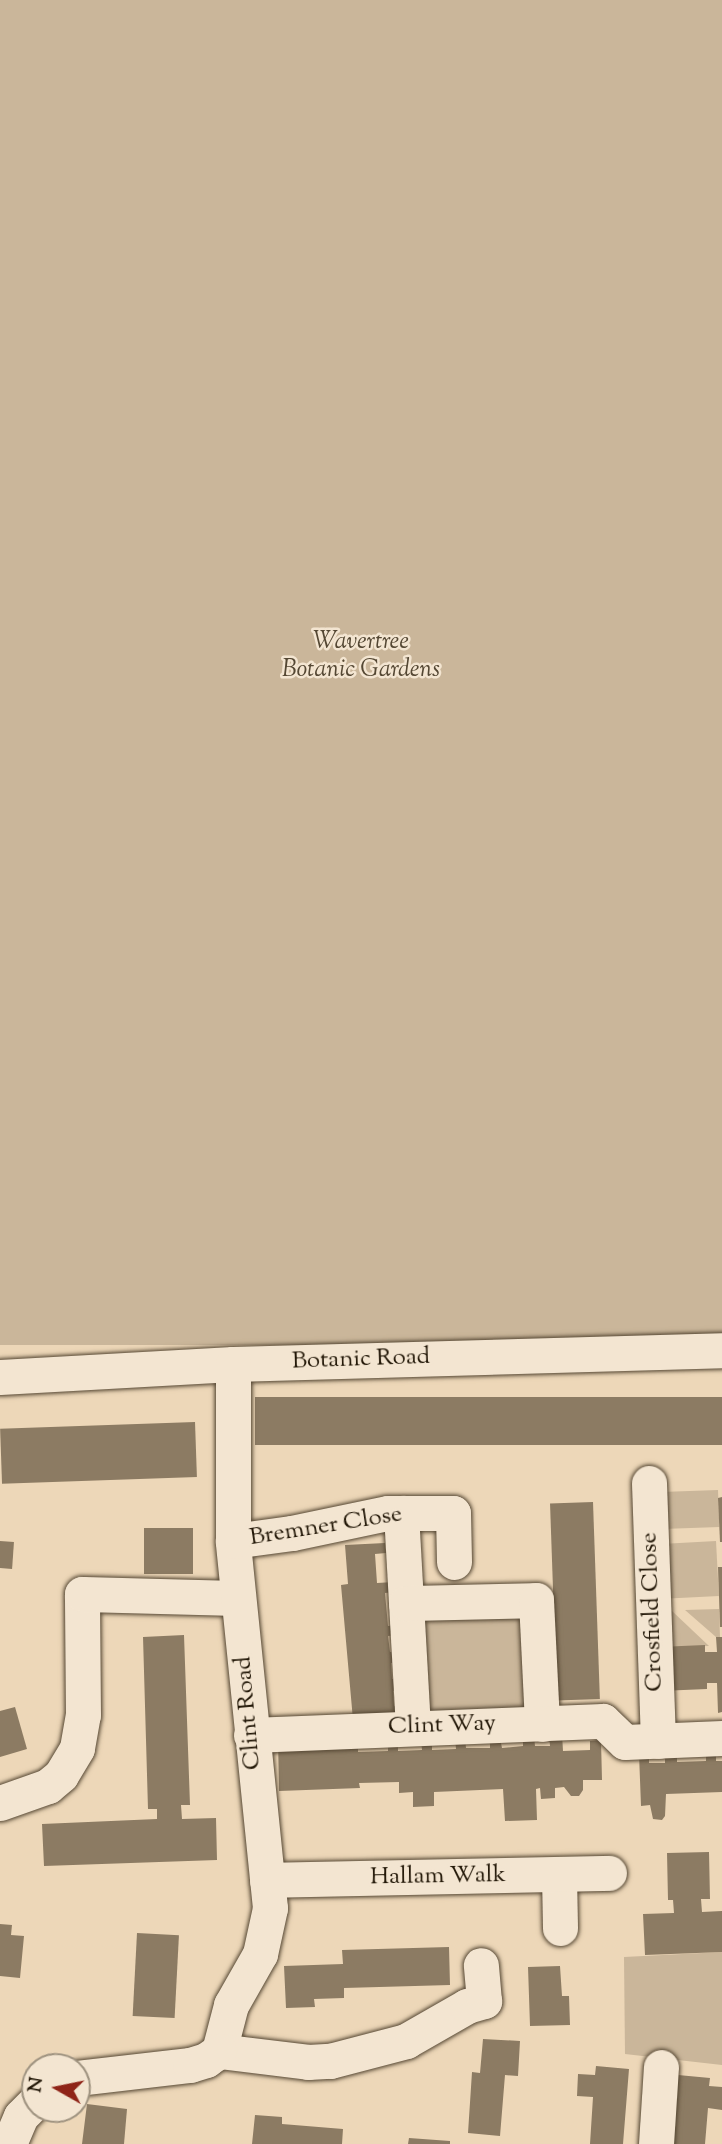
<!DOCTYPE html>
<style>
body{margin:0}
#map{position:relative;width:722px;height:2144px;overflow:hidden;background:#edd7b8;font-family:"Sorts Mill Goudy",serif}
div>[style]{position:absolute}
.green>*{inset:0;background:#cab69a;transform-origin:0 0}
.building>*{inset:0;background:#8c7b63;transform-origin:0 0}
.roads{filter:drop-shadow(0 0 2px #554733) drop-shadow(0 0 2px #554733)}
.minor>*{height:35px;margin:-17.5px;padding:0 17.5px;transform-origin:17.5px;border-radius:17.5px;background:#f3e5d1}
span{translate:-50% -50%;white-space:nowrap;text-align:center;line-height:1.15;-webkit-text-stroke:5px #f3e5d1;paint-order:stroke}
.park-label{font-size:24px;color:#544733;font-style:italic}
.street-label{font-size:24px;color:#221707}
.north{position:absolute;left:21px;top:2053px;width:70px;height:70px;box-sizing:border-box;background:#f3e5d1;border:2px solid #9f9380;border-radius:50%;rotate:279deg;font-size:19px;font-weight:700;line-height:28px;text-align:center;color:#221707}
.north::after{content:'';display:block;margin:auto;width:24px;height:32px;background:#8f2418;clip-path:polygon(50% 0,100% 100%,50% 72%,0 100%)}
</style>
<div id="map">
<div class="green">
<div style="left:0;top:0;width:722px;height:1345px"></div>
<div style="left:718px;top:1490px;width:37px;height:64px;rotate:88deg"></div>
<div style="left:716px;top:1541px;width:55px;height:55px;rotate:87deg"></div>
<div style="clip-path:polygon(519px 1604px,531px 1702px,521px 1713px,419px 1715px,415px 1607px)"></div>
<div style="clip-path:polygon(719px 1609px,720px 1637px,716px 1637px,685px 1610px)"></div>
<div style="clip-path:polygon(658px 1611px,672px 1611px,709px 1646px,658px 1647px)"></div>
<div style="clip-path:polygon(722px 1952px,722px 2065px,625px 2054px,624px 1957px)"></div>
</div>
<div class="building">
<div style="left:722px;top:1397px;width:48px;height:467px;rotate:90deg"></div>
<div style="left:195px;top:1422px;width:55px;height:195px;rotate:88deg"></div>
<div style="clip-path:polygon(722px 1497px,722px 1542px,720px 1542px,718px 1498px)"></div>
<div style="left:593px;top:1502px;width:197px;height:43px;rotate:88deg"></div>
<div style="left:144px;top:1528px;width:49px;height:46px"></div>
<div style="left:0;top:1541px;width:14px;height:27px;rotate:4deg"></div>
<div style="clip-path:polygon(385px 1543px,386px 1553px,375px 1554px,377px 1583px,394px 1582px,395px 1592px,385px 1593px,388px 1626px,398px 1625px,398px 1635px,388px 1636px,390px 1652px,400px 1651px,400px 1662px,391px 1663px,392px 1679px,402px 1678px,403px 1690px,393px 1691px,394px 1706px,404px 1705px,405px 1715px,353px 1720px,341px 1585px,348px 1584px,345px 1545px)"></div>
<div style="clip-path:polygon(718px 1567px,722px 1567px,722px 1627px,720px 1627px)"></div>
<div style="clip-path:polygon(184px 1635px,190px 1805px,181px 1805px,182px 1819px,216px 1818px,217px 1860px,44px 1866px,42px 1824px,157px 1819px,157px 1809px,148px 1809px,143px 1637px)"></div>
<div style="clip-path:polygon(716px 1637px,722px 1637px,722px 1712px,718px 1713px,717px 1683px,707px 1683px,707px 1689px,660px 1691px,658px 1647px,705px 1645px,705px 1652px,717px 1652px)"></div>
<div style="clip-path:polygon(15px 1707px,27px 1749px,0 1757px,0 1711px)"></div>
<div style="clip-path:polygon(562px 1734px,563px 1751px,590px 1750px,590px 1741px,601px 1740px,602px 1780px,583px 1780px,583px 1790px,579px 1796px,571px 1796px,564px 1787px,555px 1788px,555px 1798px,541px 1799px,540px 1788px,536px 1789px,537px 1820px,505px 1821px,503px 1789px,434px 1792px,434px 1806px,413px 1807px,413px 1792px,399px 1793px,399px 1782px,359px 1783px,360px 1788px,279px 1791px,278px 1738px,358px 1736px,358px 1752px,388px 1751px,388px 1741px,398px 1741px,398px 1751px,422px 1750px,421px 1739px,432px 1739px,432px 1750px,456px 1749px,455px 1738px,465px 1738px,466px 1748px,490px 1748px,490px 1738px,500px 1738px,502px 1748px,523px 1746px,523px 1737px,534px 1736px,535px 1746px,550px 1746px,549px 1735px)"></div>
<div style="clip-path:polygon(716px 1751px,716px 1761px,722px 1761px,722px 1792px,666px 1794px,665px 1816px,662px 1820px,653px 1819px,650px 1805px,641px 1806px,639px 1754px,649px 1754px,649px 1763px,665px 1763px,665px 1753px,677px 1753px,677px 1762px,706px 1761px,706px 1752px)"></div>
<div style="clip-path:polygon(709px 1852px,710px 1899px,701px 1899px,702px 1912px,722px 1911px,722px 1952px,645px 1955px,643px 1914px,674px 1913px,673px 1900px,668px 1900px,667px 1853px)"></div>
<div style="clip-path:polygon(0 1924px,12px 1925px,11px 1935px,24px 1936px,20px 1978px,0 1976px)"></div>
<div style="left:137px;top:1933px;width:42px;height:83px;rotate:3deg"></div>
<div style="clip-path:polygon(449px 1947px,450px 1985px,344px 1988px,344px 1998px,314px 1999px,315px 2007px,286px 2008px,284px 1966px,343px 1964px,342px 1950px)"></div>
<div style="clip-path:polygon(560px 1966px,562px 1996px,569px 1996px,570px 2025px,530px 2026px,528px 1967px)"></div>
<div style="clip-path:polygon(483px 2039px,520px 2041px,518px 2076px,505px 2075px,500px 2136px,468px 2133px,472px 2072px,480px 2073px)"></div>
<div style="clip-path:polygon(596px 2066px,629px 2069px,623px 2144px,590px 2144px,593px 2097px,577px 2096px,578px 2074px,595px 2075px)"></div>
<div style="clip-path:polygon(678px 2075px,710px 2078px,709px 2086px,722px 2087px,722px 2110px,708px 2108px,705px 2144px,673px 2144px)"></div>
<div style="clip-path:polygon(87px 2104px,127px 2109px,124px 2144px,82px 2144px)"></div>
<div style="clip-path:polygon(255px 2115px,282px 2117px,282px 2124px,343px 2129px,342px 2144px,252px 2144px)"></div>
<div style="clip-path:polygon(409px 2138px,450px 2141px,450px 2144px,408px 2144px)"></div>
</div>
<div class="roads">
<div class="minor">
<div style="left:0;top:1377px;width:233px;rotate:-3.2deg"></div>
<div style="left:233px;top:1364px;width:489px;rotate:-1.6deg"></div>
<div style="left:649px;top:1483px;width:258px;rotate:88deg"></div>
<div style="left:401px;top:1513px;width:213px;rotate:86.8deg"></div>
<div style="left:233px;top:1541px;width:60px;rotate:-7.7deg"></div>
<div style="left:292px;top:1533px;width:98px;rotate:-11.8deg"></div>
<div style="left:388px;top:1513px;width:65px"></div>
<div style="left:453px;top:1513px;width:49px;rotate:88.8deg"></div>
<div style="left:406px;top:1603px;width:130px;rotate:-1.3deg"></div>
<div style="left:536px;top:1600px;width:124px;rotate:87.2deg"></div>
<div style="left:251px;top:1735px;width:352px;rotate:-2.3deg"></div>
<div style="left:603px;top:1721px;width:30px;rotate:44deg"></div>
<div style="left:625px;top:1742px;width:97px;rotate:-2.4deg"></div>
<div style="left:0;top:1803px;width:51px;rotate:-19.5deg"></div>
<div style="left:48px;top:1786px;width:17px;rotate:-40deg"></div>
<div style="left:61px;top:1775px;width:31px;rotate:-59deg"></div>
<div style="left:77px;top:1748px;width:34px;rotate:-80deg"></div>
<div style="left:83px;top:1715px;width:121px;rotate:-90.5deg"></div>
<div style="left:82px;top:1594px;width:156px;rotate:1.5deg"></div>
<div style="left:559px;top:1875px;width:53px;rotate:88.9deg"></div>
<div style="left:267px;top:1880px;width:342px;rotate:-1.2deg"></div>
<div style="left:219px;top:2051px;width:48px;rotate:-75.4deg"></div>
<div style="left:231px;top:2005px;width:59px;rotate:-60.4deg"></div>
<div style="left:260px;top:1954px;width:47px;rotate:-77.7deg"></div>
<div style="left:270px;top:1908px;width:369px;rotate:-95.8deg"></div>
<div style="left:233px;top:1541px;width:177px;rotate:-90deg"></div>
<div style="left:219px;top:2051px;width:90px;rotate:7deg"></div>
<div style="left:308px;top:2062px;width:22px;rotate:-3deg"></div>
<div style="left:330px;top:2061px;width:79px;rotate:-14.7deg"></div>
<div style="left:406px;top:2041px;width:70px;rotate:-29.8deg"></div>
<div style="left:467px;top:2006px;width:18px;rotate:-16deg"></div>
<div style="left:484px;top:2001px;width:36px;rotate:-95deg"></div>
<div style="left:77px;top:2078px;width:114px;rotate:-6.6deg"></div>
<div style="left:190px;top:2065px;width:17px;rotate:-17deg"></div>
<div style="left:206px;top:2060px;width:16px;rotate:-35deg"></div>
<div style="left:9px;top:2144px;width:30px;rotate:-67deg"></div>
<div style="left:21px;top:2116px;width:20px;rotate:-45deg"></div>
<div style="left:656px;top:2144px;width:77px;rotate:-86.3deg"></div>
</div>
</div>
<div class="park-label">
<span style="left:361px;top:657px">Wavertree<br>Botanic Gardens</span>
</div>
<div class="street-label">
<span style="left:361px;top:1360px;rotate:-2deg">Botanic Road</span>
<span style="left:326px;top:1527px;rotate:-9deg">Bremner Close</span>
<span style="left:653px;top:1612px;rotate:-92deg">Crosfield Close</span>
<span style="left:249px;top:1713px;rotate:-95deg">Clint Road</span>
<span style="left:442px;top:1726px;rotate:-2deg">Clint Way</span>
<span style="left:438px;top:1877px;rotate:-1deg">Hallam Walk</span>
</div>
<div class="north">N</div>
</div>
